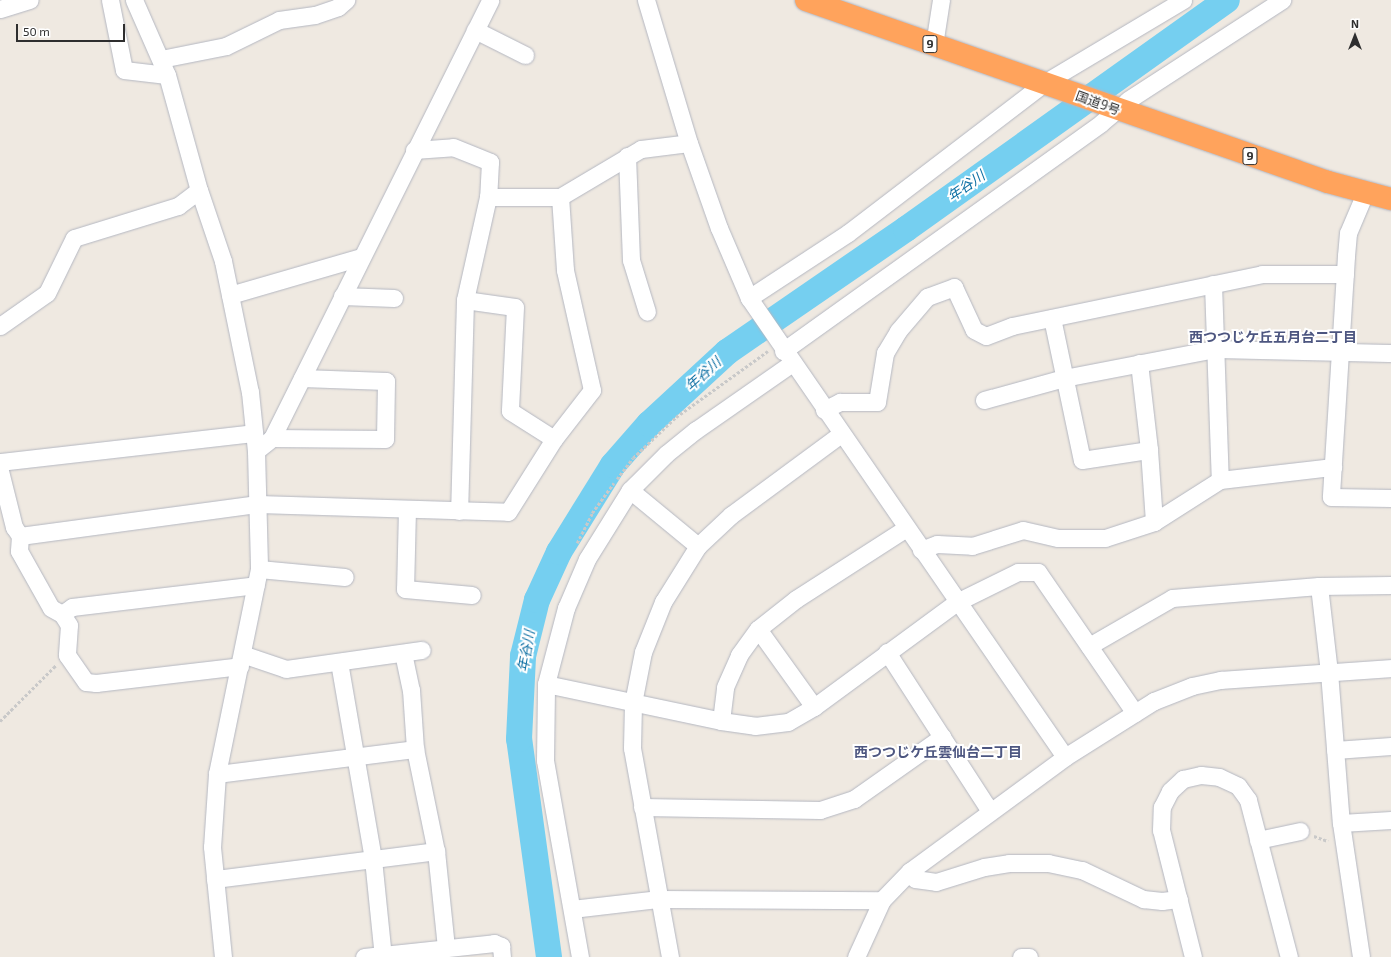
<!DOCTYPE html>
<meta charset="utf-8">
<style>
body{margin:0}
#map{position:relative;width:1391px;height:957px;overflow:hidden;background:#efe9e1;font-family:"Exo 2","Noto Sans JP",sans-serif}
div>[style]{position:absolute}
.river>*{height:26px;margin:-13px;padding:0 13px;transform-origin:13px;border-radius:13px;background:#75cff0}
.path>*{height:2.5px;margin-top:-1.25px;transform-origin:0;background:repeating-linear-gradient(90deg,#c9c9c9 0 3px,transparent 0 5px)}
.roads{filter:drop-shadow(0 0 1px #b4b7c1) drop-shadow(0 0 1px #b4b7c1)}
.minor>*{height:17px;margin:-8.5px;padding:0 8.5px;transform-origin:8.5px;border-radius:8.5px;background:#fff}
.highway>*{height:22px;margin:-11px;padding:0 11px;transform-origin:11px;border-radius:11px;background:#ffa35c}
span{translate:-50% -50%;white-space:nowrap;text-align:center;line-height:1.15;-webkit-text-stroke:4px #fff;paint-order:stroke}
.shield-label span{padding:1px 3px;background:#fff;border:1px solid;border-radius:3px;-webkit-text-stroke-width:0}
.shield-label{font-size:12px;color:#2e2e2e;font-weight:700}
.street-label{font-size:13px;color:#2e2e2e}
.water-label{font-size:14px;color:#0d6fa3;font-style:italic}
.neighbourhood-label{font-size:14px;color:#4d5680;font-weight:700}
.north{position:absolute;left:1335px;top:16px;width:40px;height:40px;-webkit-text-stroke:3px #fff;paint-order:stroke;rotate:0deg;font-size:11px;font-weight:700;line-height:16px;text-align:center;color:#2e2e2e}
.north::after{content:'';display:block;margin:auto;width:14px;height:18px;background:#2e2e2e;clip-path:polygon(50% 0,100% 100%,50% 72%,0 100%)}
.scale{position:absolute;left:16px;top:24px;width:109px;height:18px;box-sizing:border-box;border:2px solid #2e2e2e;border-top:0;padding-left:5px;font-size:12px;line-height:14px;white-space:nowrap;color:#2e2e2e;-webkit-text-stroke:3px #fff;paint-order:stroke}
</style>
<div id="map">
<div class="river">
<div style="left:549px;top:957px;width:220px;rotate:-97.8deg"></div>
<div style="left:519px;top:739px;width:83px;rotate:-87.2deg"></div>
<div style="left:523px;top:656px;width:58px;rotate:-76deg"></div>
<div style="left:537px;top:600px;width:53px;rotate:-65.4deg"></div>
<div style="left:559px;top:552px;width:102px;rotate:-58.2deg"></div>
<div style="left:613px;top:465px;width:55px;rotate:-48.7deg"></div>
<div style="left:649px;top:424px;width:106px;rotate:-42.7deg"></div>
<div style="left:727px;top:352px;width:217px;rotate:-34.5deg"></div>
<div style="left:906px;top:229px;width:394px;rotate:-35.5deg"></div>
</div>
<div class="path">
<div style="left:617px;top:479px;width:26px;rotate:-53deg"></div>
<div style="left:633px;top:458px;width:59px;rotate:-43.6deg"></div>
<div style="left:676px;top:417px;width:113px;rotate:-35.7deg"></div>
<div style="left:577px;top:543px;width:34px;rotate:-63deg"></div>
<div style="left:592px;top:513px;width:37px;rotate:-54deg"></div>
<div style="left:0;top:721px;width:79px;rotate:-45deg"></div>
<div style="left:1314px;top:836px;width:15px;rotate:20deg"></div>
</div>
<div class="roads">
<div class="minor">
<div style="left:110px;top:0;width:71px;rotate:78.7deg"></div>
<div style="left:124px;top:70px;width:43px;rotate:6.6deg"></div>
<div style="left:134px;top:0;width:82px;rotate:66.3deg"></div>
<div style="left:167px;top:75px;width:119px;rotate:74.5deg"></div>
<div style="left:199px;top:190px;width:75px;rotate:71.3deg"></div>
<div style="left:223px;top:261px;width:134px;rotate:78.4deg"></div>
<div style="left:250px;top:392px;width:59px;rotate:84.2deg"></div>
<div style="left:256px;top:451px;width:118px;rotate:88.5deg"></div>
<div style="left:259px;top:569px;width:209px;rotate:101.6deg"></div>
<div style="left:217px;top:774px;width:73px;rotate:93.9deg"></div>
<div style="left:212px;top:847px;width:111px;rotate:84.3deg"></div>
<div style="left:646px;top:0;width:149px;rotate:73.3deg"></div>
<div style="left:689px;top:143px;width:90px;rotate:70.6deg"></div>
<div style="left:719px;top:228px;width:76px;rotate:66.8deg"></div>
<div style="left:749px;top:298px;width:557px;rotate:55.45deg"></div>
<div style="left:0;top:9px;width:31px;rotate:-17deg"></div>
<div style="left:475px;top:30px;width:56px;rotate:26.6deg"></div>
<div style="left:934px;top:45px;width:46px;rotate:-81.2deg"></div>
<div style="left:161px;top:59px;width:66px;rotate:-11.3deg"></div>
<div style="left:226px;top:46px;width:59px;rotate:-26.1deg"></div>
<div style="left:279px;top:20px;width:36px;rotate:-8deg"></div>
<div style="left:315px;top:15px;width:24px;rotate:-19deg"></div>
<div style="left:338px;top:7px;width:11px;rotate:-41deg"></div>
<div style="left:414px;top:150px;width:39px;rotate:-4deg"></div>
<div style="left:453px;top:147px;width:40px;rotate:22deg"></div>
<div style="left:490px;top:162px;width:35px;rotate:93deg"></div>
<div style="left:488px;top:197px;width:106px;rotate:102.6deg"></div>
<div style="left:465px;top:300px;width:211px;rotate:91.6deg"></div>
<div style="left:627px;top:156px;width:104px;rotate:87.8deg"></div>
<div style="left:631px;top:260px;width:54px;rotate:72.9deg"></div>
<div style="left:1365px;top:193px;width:43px;rotate:113deg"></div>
<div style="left:1348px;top:233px;width:23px;rotate:95deg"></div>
<div style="left:1346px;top:256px;width:241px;rotate:93.6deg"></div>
<div style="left:1331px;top:497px;width:60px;rotate:1deg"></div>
<div style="left:488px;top:197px;width:72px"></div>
<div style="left:560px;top:197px;width:94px;rotate:-30.7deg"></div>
<div style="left:641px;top:149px;width:48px;rotate:-7.1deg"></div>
<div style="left:1213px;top:284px;width:196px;rotate:88deg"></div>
<div style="left:1220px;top:480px;width:114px;rotate:-6.6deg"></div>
<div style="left:230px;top:295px;width:136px;rotate:-16.2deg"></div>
<div style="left:342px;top:296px;width:52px;rotate:2.2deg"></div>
<div style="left:749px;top:298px;width:118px;rotate:-33.3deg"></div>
<div style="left:848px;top:233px;width:247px;rotate:-37.4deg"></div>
<div style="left:1044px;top:83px;width:162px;rotate:-30.8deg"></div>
<div style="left:465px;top:300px;width:50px;rotate:8deg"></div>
<div style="left:515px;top:307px;width:104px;rotate:92.8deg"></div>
<div style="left:510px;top:411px;width:52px;rotate:32.5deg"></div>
<div style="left:1052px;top:318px;width:145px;rotate:78.1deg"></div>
<div style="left:1082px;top:460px;width:68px;rotate:-8.5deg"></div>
<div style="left:1149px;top:450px;width:72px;rotate:86deg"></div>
<div style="left:0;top:326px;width:57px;rotate:-35.1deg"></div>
<div style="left:47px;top:293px;width:61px;rotate:-63.9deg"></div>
<div style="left:74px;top:238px;width:109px;rotate:-17.1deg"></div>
<div style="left:178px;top:206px;width:26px;rotate:-37deg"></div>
<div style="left:783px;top:351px;width:391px;rotate:-35.6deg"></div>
<div style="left:1101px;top:123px;width:35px;rotate:-40deg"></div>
<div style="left:1128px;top:100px;width:184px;rotate:-33deg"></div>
<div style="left:1139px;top:363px;width:88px;rotate:83.4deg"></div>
<div style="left:984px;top:400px;width:83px;rotate:-15.4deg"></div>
<div style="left:1064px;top:378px;width:154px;rotate:-10.9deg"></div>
<div style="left:1215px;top:349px;width:176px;rotate:1.3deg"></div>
<div style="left:824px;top:410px;width:18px;rotate:-27deg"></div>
<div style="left:840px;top:402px;width:37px"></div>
<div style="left:877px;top:402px;width:50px;rotate:-80.7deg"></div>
<div style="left:885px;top:353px;width:26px;rotate:-59deg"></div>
<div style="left:898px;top:331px;width:45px;rotate:-49.5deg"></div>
<div style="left:927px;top:297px;width:29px;rotate:-20deg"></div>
<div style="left:954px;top:287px;width:47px;rotate:65.1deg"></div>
<div style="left:974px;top:330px;width:13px;rotate:27deg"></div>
<div style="left:986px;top:336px;width:28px;rotate:-21deg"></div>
<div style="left:1012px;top:326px;width:255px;rotate:-11.7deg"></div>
<div style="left:1262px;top:274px;width:83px"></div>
<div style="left:272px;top:438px;width:113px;rotate:0.5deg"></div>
<div style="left:385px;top:439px;width:58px;rotate:-89deg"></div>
<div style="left:386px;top:381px;width:84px;rotate:-178deg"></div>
<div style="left:256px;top:451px;width:21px;rotate:-39deg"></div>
<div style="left:272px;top:438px;width:489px;rotate:-63.5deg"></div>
<div style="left:0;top:462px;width:255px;rotate:-6.5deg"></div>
<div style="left:0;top:471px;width:58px;rotate:76deg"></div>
<div style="left:14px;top:527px;width:11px;rotate:56deg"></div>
<div style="left:20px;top:536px;width:15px;rotate:94deg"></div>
<div style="left:19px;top:551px;width:65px;rotate:60.7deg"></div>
<div style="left:51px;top:608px;width:13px;rotate:29deg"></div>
<div style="left:62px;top:614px;width:13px;rotate:58deg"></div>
<div style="left:69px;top:625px;width:30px;rotate:94deg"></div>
<div style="left:67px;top:655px;width:33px;rotate:55deg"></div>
<div style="left:86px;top:682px;width:10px;rotate:6deg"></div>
<div style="left:96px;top:683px;width:145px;rotate:-6.7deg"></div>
<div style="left:630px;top:490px;width:88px;rotate:39.5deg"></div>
<div style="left:407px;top:509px;width:80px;rotate:91.4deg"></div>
<div style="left:405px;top:589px;width:67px;rotate:5.1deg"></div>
<div style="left:20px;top:536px;width:240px;rotate:-7.7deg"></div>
<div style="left:258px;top:504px;width:250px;rotate:1.8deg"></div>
<div style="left:508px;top:512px;width:86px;rotate:-57.8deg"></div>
<div style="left:554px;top:439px;width:62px;rotate:-52.2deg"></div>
<div style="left:592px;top:390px;width:123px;rotate:-102.7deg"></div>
<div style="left:565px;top:270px;width:73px;rotate:-93.9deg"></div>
<div style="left:921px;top:550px;width:17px;rotate:-21deg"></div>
<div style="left:937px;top:544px;width:35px;rotate:3deg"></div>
<div style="left:972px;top:546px;width:53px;rotate:-17.4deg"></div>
<div style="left:1023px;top:530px;width:36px;rotate:13deg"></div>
<div style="left:1058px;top:538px;width:47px"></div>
<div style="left:1105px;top:538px;width:52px;rotate:-18.1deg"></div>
<div style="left:1154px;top:522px;width:78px;rotate:-32.5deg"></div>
<div style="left:259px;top:569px;width:86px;rotate:5.3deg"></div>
<div style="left:1319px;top:586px;width:87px;rotate:83.4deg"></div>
<div style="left:1329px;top:672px;width:151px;rotate:85.5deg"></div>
<div style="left:1341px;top:823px;width:135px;rotate:81.5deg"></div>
<div style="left:62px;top:614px;width:12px;rotate:-35deg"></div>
<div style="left:72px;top:607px;width:185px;rotate:-6.8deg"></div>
<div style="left:758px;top:629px;width:96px;rotate:54.3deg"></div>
<div style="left:1089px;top:646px;width:96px;rotate:-30deg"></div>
<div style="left:1172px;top:598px;width:147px;rotate:-4.7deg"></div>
<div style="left:1319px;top:586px;width:72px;rotate:-0.8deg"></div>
<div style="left:887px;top:652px;width:189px;rotate:57.1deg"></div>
<div style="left:403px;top:653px;width:38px;rotate:78deg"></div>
<div style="left:411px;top:690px;width:59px;rotate:86.1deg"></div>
<div style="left:415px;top:749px;width:104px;rotate:78.4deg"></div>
<div style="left:436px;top:851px;width:97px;rotate:84.1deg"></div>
<div style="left:242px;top:654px;width:46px;rotate:18.8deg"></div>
<div style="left:286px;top:669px;width:137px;rotate:-8deg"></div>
<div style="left:339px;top:662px;width:200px;rotate:80.2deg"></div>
<div style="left:373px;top:859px;width:99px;rotate:84.2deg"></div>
<div style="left:546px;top:684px;width:179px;rotate:11.9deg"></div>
<div style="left:721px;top:721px;width:34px;rotate:8deg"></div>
<div style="left:755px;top:726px;width:33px;rotate:-7deg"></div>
<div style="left:788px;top:722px;width:30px;rotate:-30deg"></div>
<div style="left:814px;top:707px;width:177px;rotate:-36.3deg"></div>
<div style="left:957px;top:602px;width:68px;rotate:-26.2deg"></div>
<div style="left:1018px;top:572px;width:20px"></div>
<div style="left:1038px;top:572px;width:171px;rotate:55.5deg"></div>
<div style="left:721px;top:721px;width:34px;rotate:-83deg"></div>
<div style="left:725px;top:687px;width:35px;rotate:-66deg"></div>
<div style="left:739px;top:655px;width:32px;rotate:-54deg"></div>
<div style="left:758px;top:629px;width:48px;rotate:-38.3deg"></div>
<div style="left:796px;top:599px;width:131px;rotate:-32.8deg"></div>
<div style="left:1335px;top:750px;width:56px;rotate:-4.1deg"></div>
<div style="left:217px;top:774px;width:200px;rotate:-7.2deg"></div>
<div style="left:642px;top:807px;width:178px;rotate:1deg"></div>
<div style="left:820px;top:810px;width:36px;rotate:-18deg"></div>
<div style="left:854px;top:799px;width:108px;rotate:-35.2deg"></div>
<div style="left:1341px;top:823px;width:50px;rotate:-3.4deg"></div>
<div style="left:1258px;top:840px;width:43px;rotate:-12.1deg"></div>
<div style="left:910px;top:871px;width:9px;rotate:58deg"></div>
<div style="left:915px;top:879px;width:21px;rotate:8deg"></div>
<div style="left:936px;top:882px;width:50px;rotate:-17.4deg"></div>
<div style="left:984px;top:867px;width:25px;rotate:-9deg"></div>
<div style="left:1009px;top:863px;width:39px"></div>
<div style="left:1048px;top:863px;width:35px;rotate:12deg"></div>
<div style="left:1082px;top:870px;width:68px;rotate:25.4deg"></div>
<div style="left:1143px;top:899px;width:19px;rotate:6deg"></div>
<div style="left:1162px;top:901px;width:17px;rotate:-7deg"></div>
<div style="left:215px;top:879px;width:223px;rotate:-7.2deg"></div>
<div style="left:572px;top:909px;width:88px;rotate:-6.6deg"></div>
<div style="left:659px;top:899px;width:223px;rotate:0.3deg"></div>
<div style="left:364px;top:957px;width:131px;rotate:-6.1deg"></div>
<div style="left:494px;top:943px;width:8px;rotate:23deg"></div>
<div style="left:501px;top:946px;width:11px;rotate:85deg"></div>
<div style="left:580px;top:957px;width:200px;rotate:-100.1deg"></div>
<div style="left:545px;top:760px;width:76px;rotate:-89.2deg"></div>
<div style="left:546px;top:684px;width:79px;rotate:-75.3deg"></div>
<div style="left:566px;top:608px;width:53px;rotate:-66.8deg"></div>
<div style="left:587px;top:559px;width:81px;rotate:-58.1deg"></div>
<div style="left:630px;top:490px;width:51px;rotate:-45deg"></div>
<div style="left:666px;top:454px;width:38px;rotate:-39deg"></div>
<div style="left:696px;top:430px;width:117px;rotate:-34.9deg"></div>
<div style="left:670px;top:957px;width:212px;rotate:-100.3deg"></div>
<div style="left:632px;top:748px;width:45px;rotate:-88.7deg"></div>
<div style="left:633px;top:703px;width:52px;rotate:-78.9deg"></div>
<div style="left:643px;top:652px;width:54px;rotate:-68.2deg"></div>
<div style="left:663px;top:602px;width:66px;rotate:-58deg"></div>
<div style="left:698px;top:546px;width:45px;rotate:-43.2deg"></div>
<div style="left:731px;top:515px;width:137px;rotate:-36.4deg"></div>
<div style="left:856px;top:957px;width:63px;rotate:-65.5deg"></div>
<div style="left:882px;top:900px;width:40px;rotate:-46deg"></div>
<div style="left:910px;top:871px;width:192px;rotate:-36.3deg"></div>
<div style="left:1065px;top:757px;width:105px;rotate:-32.2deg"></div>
<div style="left:1154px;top:701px;width:41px;rotate:-21.5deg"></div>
<div style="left:1192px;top:686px;width:30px;rotate:-12deg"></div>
<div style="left:1221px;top:680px;width:170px;rotate:-4deg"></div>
<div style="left:1021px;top:957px;width:8px"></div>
<div style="left:1193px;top:957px;width:131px;rotate:-104.1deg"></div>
<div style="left:1161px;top:830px;width:23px;rotate:-88deg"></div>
<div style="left:1162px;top:807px;width:18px;rotate:-63deg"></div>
<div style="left:1170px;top:791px;width:18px;rotate:-43deg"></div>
<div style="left:1183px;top:779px;width:18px;rotate:-13deg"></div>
<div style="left:1201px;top:775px;width:18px;rotate:6deg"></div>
<div style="left:1219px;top:777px;width:21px;rotate:25deg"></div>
<div style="left:1238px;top:786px;width:17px;rotate:54deg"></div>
<div style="left:1248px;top:800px;width:162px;rotate:75.4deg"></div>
</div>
<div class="highway">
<div style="left:806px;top:0;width:553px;rotate:19.22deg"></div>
<div style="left:1328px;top:182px;width:65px;rotate:15.1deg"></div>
</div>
</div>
<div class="shield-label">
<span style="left:930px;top:44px">9</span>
<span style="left:1250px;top:156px">9</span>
</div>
<div class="street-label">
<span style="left:1098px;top:103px;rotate:20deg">国道9号</span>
</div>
<div class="water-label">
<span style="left:966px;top:186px;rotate:-35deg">年谷川</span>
<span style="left:703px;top:374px;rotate:-42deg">年谷川</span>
<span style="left:526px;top:651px;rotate:-80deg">年谷川</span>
</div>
<div class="neighbourhood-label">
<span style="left:1273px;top:337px">西つつじケ丘五月台二丁目</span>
<span style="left:938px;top:752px">西つつじケ丘雲仙台二丁目</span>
</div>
<div class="north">N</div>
<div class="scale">50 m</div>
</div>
